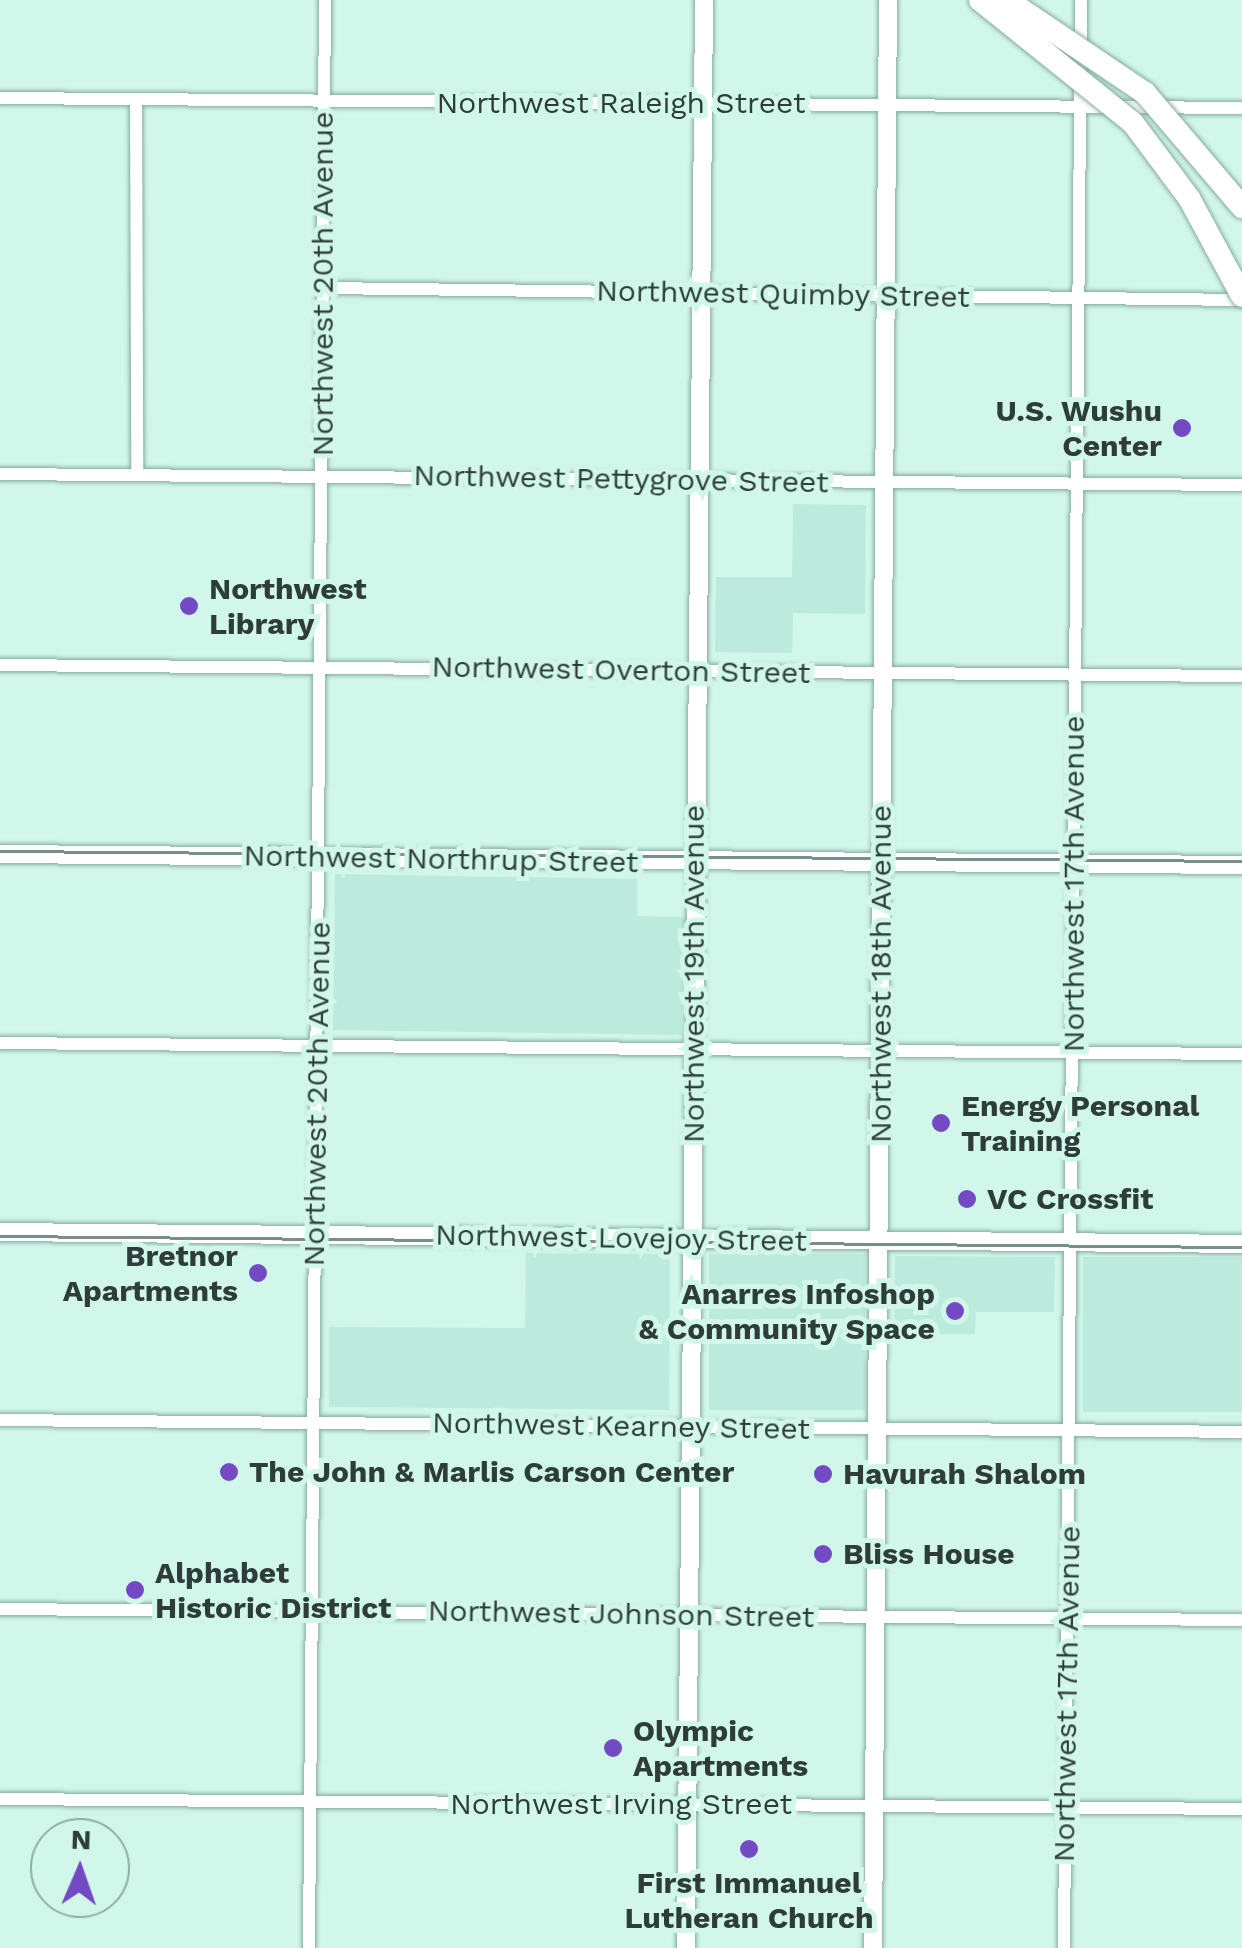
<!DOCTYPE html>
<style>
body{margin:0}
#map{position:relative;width:1242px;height:1948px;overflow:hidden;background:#d0f7ea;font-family:"Work Sans",sans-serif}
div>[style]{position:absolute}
.built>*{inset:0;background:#bcebdd;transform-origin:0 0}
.roads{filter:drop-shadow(0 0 2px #86aa9f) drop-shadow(0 0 2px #86aa9f)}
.street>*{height:12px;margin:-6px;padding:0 6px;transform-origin:6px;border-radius:6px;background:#fff}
.secondary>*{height:18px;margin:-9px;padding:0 9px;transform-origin:9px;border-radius:9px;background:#fff}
.tram>*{height:2.5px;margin:-1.25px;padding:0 1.25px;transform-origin:1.25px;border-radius:1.25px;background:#779088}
.bridges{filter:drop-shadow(0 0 2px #86aa9f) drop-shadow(0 0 2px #86aa9f)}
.highway-bridge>*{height:22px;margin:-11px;padding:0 11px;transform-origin:11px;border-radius:11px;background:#fff}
.dots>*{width:28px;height:28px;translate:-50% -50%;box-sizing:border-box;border:5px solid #d0f7ea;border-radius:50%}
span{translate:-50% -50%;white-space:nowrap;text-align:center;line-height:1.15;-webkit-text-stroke:10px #d0f7ea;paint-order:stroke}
.street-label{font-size:30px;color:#2e3d39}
.poi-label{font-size:30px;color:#2e3d39;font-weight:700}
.right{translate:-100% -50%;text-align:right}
.left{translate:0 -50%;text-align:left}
.north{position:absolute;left:30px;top:1818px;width:100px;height:100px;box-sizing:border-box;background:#d0f7ea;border:2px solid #8fada3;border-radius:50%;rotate:2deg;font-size:28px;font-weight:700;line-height:40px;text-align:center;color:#2e3d39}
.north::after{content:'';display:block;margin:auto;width:35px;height:45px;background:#734ac3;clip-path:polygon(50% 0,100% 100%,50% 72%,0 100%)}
</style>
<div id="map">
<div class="built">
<div style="clip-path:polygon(793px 504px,866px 505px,865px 614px,793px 613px,792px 653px,715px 652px,716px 577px,792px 577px)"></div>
<div style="clip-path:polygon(335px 874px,637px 879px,637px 916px,686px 917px,681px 1035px,333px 1030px)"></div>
<div style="clip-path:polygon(526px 1253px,670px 1254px,669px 1410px,329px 1407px,329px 1327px,525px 1328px)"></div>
<div style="left:709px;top:1254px;width:156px;height:156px"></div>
<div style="clip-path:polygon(895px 1256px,1055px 1257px,1054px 1312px,976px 1312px,975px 1334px,894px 1334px)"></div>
<div style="left:1083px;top:1257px;width:159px;height:155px"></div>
</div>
<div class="roads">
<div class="street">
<div style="left:0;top:98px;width:1242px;rotate:0.46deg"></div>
<div style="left:136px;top:99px;width:376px;rotate:89.8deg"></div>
<div style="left:324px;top:288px;width:918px;rotate:0.75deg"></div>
<div style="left:0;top:474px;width:1242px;rotate:0.51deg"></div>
<div style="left:0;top:665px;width:1242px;rotate:0.51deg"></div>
<div style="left:0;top:1043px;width:1242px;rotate:0.51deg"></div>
<div style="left:0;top:1420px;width:1242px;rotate:0.55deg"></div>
<div style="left:0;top:1609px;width:1242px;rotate:0.51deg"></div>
<div style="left:0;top:1799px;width:1242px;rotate:0.46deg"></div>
<div style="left:309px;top:1948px;width:1948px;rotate:-89.53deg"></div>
<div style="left:1064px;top:1948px;width:1948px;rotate:-89.5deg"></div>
</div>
<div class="secondary">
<div style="left:0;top:854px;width:1242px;rotate:0.51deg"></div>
<div style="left:0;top:1232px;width:1242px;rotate:0.55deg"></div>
<div style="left:686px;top:1948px;width:1948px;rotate:-89.47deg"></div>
<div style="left:873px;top:1948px;width:1948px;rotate:-89.56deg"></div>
</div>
</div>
<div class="tram">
<div style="left:0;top:851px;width:1242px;rotate:0.46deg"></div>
<div style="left:0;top:1236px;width:1242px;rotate:0.51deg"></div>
</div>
<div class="bridges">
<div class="highway-bridge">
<div style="left:980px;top:0;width:196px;rotate:38.8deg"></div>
<div style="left:1133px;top:123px;width:94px;rotate:53.3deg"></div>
<div style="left:1189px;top:198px;width:111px;rotate:61.6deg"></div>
<div style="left:1007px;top:0;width:166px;rotate:34deg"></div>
<div style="left:1145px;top:93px;width:150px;rotate:49.6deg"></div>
</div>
</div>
<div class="dots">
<div style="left:1182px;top:428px;background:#734ac3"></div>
<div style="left:189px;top:606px;background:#734ac3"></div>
<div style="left:941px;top:1123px;background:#734ac3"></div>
<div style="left:967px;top:1199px;background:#734ac3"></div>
<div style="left:258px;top:1273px;background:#734ac3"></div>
<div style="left:955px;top:1311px;background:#734ac3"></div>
<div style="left:229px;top:1472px;background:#734ac3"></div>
<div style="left:823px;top:1474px;background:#734ac3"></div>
<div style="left:823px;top:1554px;background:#734ac3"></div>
<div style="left:135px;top:1590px;background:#734ac3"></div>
<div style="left:613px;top:1748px;background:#734ac3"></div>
<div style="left:749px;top:1849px;background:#734ac3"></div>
</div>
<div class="street-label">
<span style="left:621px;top:103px">Northwest Raleigh Street</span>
<span style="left:323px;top:284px;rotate:-90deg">Northwest 20th Avenue</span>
<span style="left:783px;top:294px;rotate:1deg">Northwest Quimby Street</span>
<span style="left:621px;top:479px;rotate:1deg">Northwest Pettygrove Street</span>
<span style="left:621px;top:670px;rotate:1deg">Northwest Overton Street</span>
<span style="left:441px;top:859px;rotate:1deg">Northwest Northrup Street</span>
<span style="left:1074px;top:884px;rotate:-90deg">Northwest 17th Avenue</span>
<span style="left:694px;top:974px;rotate:-90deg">Northwest 19th Avenue</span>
<span style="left:881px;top:974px;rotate:-90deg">Northwest 18th Avenue</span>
<span style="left:317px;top:1094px;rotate:-89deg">Northwest 20th Avenue</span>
<span style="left:621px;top:1238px;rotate:1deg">Northwest Lovejoy Street</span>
<span style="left:621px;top:1426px;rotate:1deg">Northwest Kearney Street</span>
<span style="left:621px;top:1614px;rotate:1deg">Northwest Johnson Street</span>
<span style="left:1067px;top:1694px;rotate:-89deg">Northwest 17th Avenue</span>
<span style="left:621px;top:1804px">Northwest Irving Street</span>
</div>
<div class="poi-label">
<span class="right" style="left:1162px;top:428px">U.S. Wushu<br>Center</span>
<span class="left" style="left:209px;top:606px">Northwest<br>Library</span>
<span class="left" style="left:961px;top:1123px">Energy Personal<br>Training</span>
<span class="left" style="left:987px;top:1199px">VC Crossfit</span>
<span class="right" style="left:238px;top:1273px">Bretnor<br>Apartments</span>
<span class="right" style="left:935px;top:1311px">Anarres Infoshop<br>&amp; Community Space</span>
<span class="left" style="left:249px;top:1472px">The John &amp; Marlis Carson Center</span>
<span class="left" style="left:843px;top:1474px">Havurah Shalom</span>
<span class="left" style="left:843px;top:1554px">Bliss House</span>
<span class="left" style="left:155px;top:1590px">Alphabet<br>Historic District</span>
<span class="left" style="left:633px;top:1748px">Olympic<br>Apartments</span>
<span style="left:749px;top:1900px">First Immanuel<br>Lutheran Church</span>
</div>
<div class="north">N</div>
</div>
